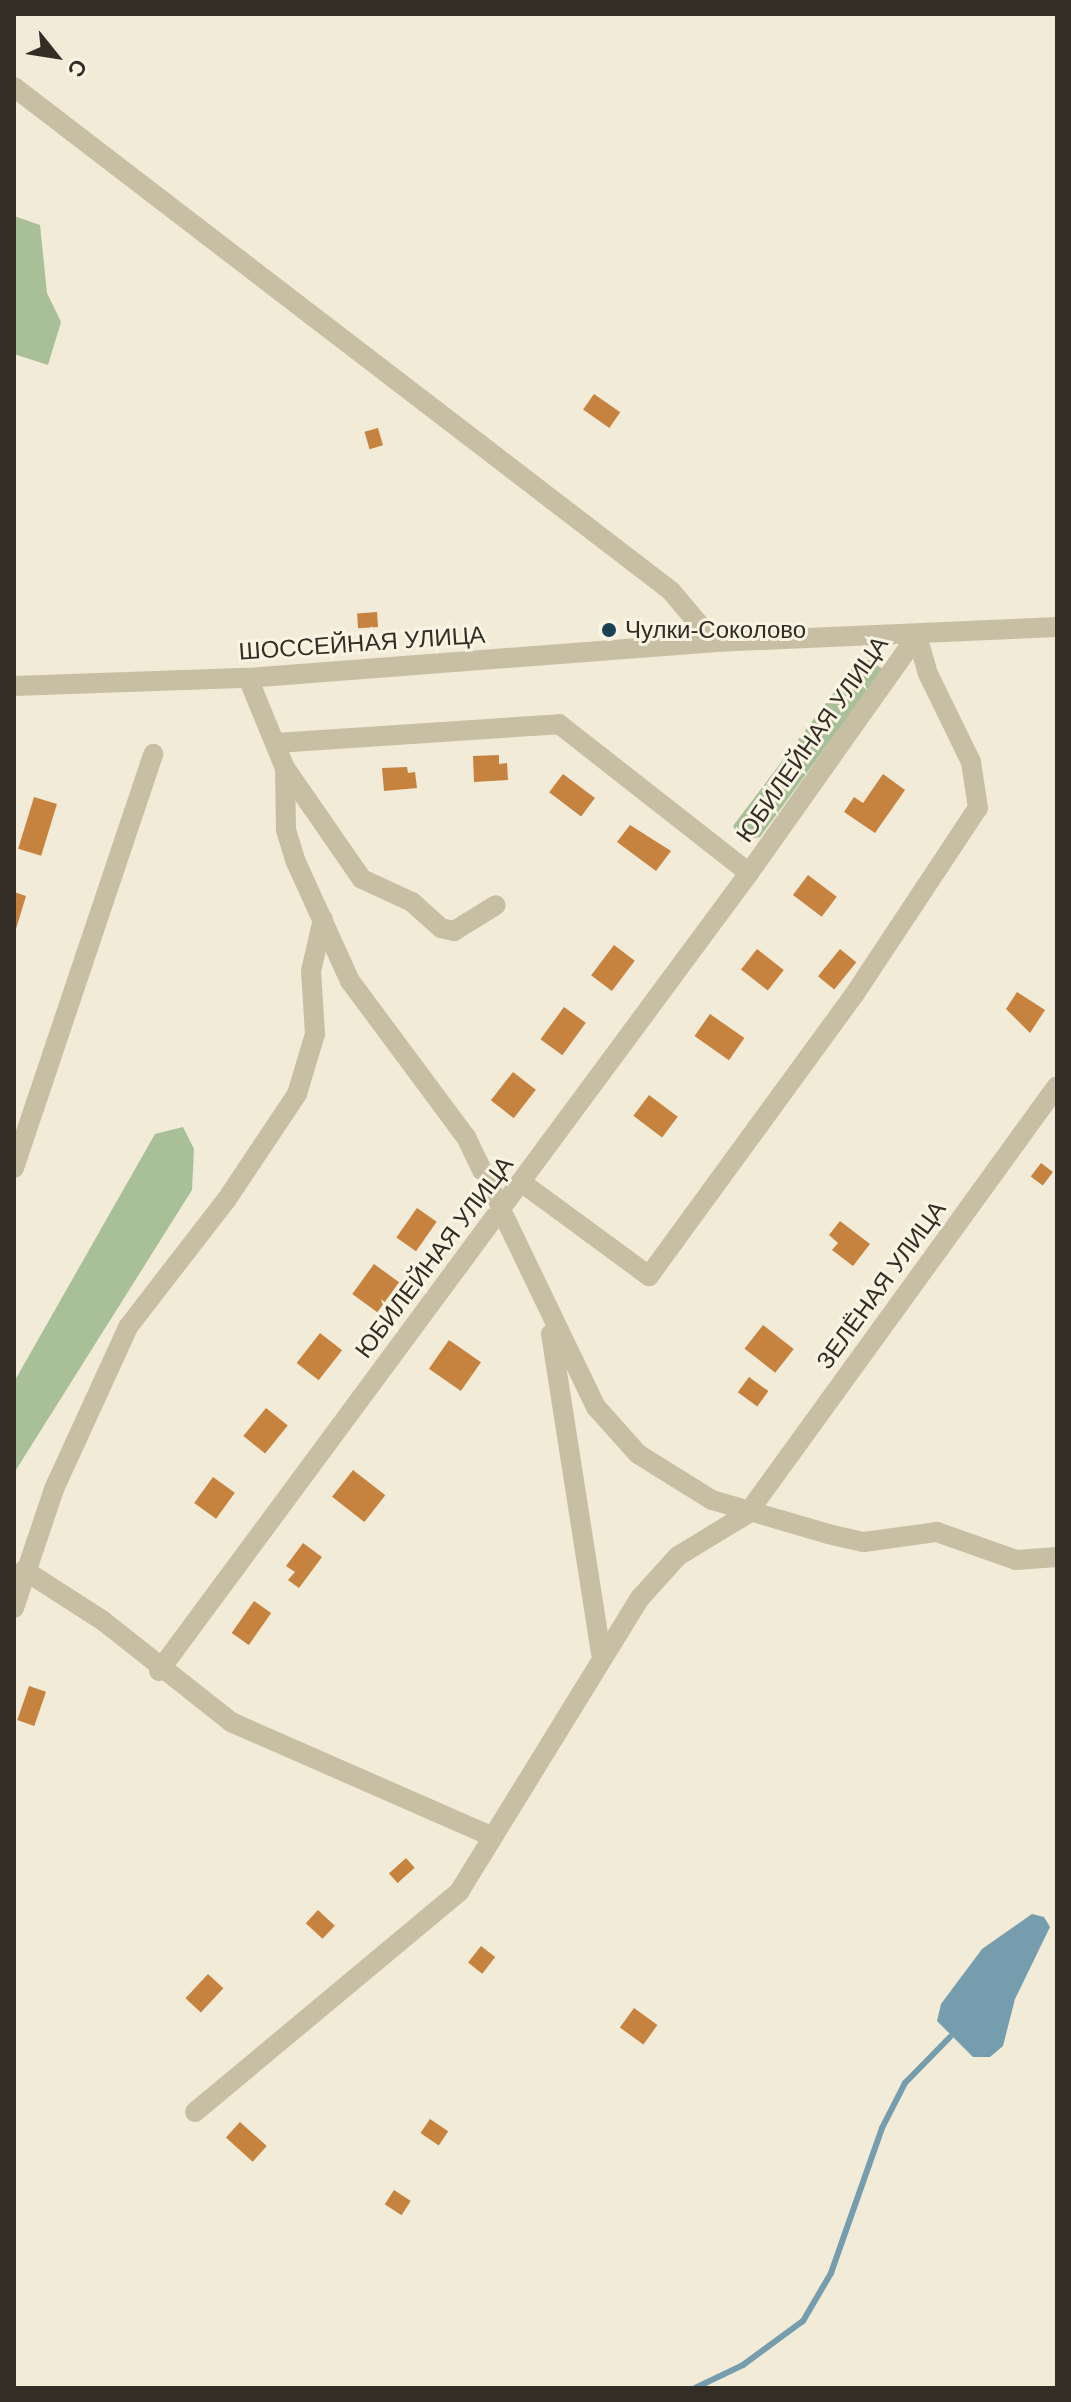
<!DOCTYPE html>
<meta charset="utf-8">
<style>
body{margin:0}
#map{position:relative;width:1071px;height:2402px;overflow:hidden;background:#f1ebd7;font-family:Arial,sans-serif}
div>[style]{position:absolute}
.green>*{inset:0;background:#a8bf98}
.water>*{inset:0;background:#769dad}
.stream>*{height:6px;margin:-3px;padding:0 3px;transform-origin:3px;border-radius:3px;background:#769dad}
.building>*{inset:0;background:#c68340;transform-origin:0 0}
.street>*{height:20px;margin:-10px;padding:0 10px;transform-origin:10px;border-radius:10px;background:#c8bea3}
.dots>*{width:22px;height:22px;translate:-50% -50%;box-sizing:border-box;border:4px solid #f9f4e3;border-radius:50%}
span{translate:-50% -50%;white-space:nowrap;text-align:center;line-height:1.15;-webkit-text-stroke:6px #f9f4e3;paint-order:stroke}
.poi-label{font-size:24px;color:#332d25}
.left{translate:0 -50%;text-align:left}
.street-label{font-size:24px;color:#332d25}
.frame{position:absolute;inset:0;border:16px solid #332d25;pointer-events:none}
.north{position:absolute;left:16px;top:16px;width:80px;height:80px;-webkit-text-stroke:6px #f9f4e3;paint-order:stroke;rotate:120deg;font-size:22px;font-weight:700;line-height:32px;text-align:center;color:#332d25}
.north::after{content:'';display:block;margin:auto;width:28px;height:36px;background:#332d25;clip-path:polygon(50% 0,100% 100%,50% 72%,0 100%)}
</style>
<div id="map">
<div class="green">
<div style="clip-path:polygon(14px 216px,40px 225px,47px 293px,61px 322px,48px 365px,14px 354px)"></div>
<div style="clip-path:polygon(869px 660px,883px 669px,760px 837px,741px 841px,733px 826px,857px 662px)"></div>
<div style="clip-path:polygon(183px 1127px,194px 1149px,192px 1190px,14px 1473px,14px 1382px,155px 1134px)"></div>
</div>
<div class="water">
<div style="clip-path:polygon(1032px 1914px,1044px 1917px,1050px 1927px,1015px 1999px,1003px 2046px,990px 2057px,973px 2057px,937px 2021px,941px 2004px,982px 1949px)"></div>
</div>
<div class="stream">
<div style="left:695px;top:2388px;width:53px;rotate:-25.6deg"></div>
<div style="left:743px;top:2365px;width:74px;rotate:-36.3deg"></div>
<div style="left:803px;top:2321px;width:56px;rotate:-59.7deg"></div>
<div style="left:831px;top:2273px;width:154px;rotate:-70.6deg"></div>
<div style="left:882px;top:2128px;width:51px;rotate:-62.9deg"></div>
<div style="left:905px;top:2083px;width:64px;rotate:-45.6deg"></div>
</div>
<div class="building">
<div style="left:594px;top:394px;width:32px;height:19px;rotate:35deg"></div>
<div style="left:378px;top:428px;width:18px;height:14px;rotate:74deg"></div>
<div style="left:377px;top:612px;width:15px;height:20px;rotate:86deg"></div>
<div style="clip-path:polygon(499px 755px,499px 764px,507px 763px,508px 780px,474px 782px,473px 756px)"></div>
<div style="clip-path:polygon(407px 767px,408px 773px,415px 772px,417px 788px,384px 791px,382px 768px)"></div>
<div style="left:563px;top:774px;width:40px;height:23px;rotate:37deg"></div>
<div style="clip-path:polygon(883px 774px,905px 790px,875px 833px,844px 812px,854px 797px,863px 803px)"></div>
<div style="left:34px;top:797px;width:24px;height:54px;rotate:17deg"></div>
<div style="clip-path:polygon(630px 825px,671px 851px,656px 871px,617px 842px)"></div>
<div style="left:808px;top:875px;width:36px;height:25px;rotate:37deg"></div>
<div style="clip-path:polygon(14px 892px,26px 896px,15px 932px,14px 932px)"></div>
<div style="left:614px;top:945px;width:26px;height:38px;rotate:37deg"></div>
<div style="left:757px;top:949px;width:34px;height:26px;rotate:38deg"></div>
<div style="left:840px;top:949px;width:21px;height:35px;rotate:39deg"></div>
<div style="clip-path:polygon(1017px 992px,1045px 1010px,1030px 1033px,1006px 1009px)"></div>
<div style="left:564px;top:1007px;width:27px;height:40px;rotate:36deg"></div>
<div style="left:710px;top:1014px;width:42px;height:27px;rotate:35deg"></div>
<div style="left:513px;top:1072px;width:29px;height:36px;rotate:38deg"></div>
<div style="left:649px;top:1095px;width:36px;height:26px;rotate:37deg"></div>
<div style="left:1041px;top:1163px;width:15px;height:17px;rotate:37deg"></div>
<div style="left:417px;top:1208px;width:24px;height:36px;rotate:35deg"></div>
<div style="clip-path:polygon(840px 1221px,870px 1244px,853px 1266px,832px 1250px,838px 1243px,829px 1235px)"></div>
<div style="left:374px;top:1264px;width:31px;height:37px;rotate:36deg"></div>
<div style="left:763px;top:1325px;width:39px;height:30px;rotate:38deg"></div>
<div style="left:320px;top:1333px;width:28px;height:38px;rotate:38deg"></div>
<div style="left:449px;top:1340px;width:39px;height:35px;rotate:35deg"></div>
<div style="left:749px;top:1377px;width:24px;height:19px;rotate:36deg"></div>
<div style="left:266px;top:1408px;width:28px;height:36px;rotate:39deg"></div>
<div style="left:353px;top:1470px;width:41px;height:34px;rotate:38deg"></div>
<div style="left:213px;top:1477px;width:27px;height:32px;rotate:36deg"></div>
<div style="clip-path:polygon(303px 1543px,322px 1557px,299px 1588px,288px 1580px,295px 1572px,286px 1566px)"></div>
<div style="left:254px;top:1601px;width:21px;height:39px;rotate:35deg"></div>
<div style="left:29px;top:1686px;width:18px;height:36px;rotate:19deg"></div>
<div style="left:406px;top:1858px;width:13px;height:23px;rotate:48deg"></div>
<div style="left:318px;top:1910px;width:23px;height:18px;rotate:43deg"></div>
<div style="left:481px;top:1946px;width:18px;height:21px;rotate:38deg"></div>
<div style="left:208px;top:1974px;width:21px;height:33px;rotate:43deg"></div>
<div style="left:634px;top:2008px;width:29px;height:24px;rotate:36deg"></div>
<div style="left:430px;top:2119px;width:22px;height:17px;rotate:34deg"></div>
<div style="left:240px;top:2122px;width:36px;height:21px;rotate:42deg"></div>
<div style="left:394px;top:2190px;width:20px;height:17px;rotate:33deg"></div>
</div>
<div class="street">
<div style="left:14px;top:87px;width:828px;rotate:37.49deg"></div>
<div style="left:671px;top:591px;width:67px;rotate:49.9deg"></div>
<div style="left:248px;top:678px;width:97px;rotate:67.7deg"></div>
<div style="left:285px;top:768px;width:135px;rotate:55.3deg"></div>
<div style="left:362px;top:879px;width:55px;rotate:24.7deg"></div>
<div style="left:412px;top:902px;width:39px;rotate:42deg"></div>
<div style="left:441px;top:928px;width:13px;rotate:13deg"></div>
<div style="left:454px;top:931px;width:49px;rotate:-31.8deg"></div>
<div style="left:14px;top:686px;width:234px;rotate:-2deg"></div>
<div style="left:248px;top:678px;width:467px;rotate:-4.4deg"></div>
<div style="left:714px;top:642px;width:343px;rotate:-2.5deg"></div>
<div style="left:276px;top:743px;width:284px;rotate:-3.8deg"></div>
<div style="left:559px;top:724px;width:241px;rotate:38.1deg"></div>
<div style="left:285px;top:768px;width:62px;rotate:89.1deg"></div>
<div style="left:286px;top:830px;width:34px;rotate:73deg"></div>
<div style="left:296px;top:862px;width:131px;rotate:65.6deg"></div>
<div style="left:350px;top:981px;width:194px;rotate:53.4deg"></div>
<div style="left:466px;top:1137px;width:300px;rotate:64.3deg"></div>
<div style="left:596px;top:1407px;width:63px;rotate:48.2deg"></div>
<div style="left:638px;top:1454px;width:87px;rotate:31.9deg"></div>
<div style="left:712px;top:1500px;width:121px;rotate:16.3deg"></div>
<div style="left:828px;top:1534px;width:37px;rotate:13deg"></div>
<div style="left:864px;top:1542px;width:74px;rotate:-7.8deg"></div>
<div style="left:937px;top:1532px;width:84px;rotate:19.5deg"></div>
<div style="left:1016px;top:1560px;width:41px;rotate:-4.2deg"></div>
<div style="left:14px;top:1168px;width:437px;rotate:-71.4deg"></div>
<div style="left:521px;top:1182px;width:159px;rotate:36.3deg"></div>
<div style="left:649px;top:1276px;width:348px;rotate:-53.9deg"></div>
<div style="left:854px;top:995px;width:224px;rotate:-56.5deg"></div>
<div style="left:978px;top:808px;width:47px;rotate:-98.7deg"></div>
<div style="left:971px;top:762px;width:98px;rotate:-116deg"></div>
<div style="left:928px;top:674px;width:40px;rotate:-106deg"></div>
<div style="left:551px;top:1334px;width:323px;rotate:81.1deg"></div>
<div style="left:24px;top:1570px;width:93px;rotate:32.7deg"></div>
<div style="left:102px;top:1620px;width:164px;rotate:38.3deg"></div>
<div style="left:231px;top:1722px;width:284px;rotate:23.7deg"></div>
<div style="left:14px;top:1608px;width:126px;rotate:-71.4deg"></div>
<div style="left:54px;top:1489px;width:178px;rotate:-65.4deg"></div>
<div style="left:128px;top:1327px;width:162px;rotate:-52.3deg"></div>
<div style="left:227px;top:1199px;width:126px;rotate:-56.3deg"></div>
<div style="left:297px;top:1094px;width:63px;rotate:-73.3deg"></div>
<div style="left:315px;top:1034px;width:63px;rotate:-93.6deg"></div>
<div style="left:311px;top:971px;width:53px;rotate:-77deg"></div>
<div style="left:159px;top:1671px;width:992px;rotate:-53.52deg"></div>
<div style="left:749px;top:873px;width:291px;rotate:-54.7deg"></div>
<div style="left:195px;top:2112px;width:344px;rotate:-39.8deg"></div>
<div style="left:459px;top:1892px;width:345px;rotate:-58.4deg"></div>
<div style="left:640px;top:1598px;width:57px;rotate:-47.9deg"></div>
<div style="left:678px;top:1556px;width:81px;rotate:-31.3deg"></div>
<div style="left:747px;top:1514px;width:528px;rotate:-54.08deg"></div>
</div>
<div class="dots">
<div style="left:609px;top:630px;background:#1b4254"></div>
</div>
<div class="poi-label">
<span class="left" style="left:625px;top:630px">Чулки-Соколово</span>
</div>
<div class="street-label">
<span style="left:362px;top:643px;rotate:-4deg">ШОССЕЙНАЯ УЛИЦА</span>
<span style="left:812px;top:739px;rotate:-55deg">ЮБИЛЕЙНАЯ УЛИЦА</span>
<span style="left:434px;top:1257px;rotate:-53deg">ЮБИЛЕЙНАЯ УЛИЦА</span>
<span style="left:881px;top:1285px;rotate:-54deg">ЗЕЛЁНАЯ УЛИЦА</span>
</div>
<div class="frame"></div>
<div class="north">С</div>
</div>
